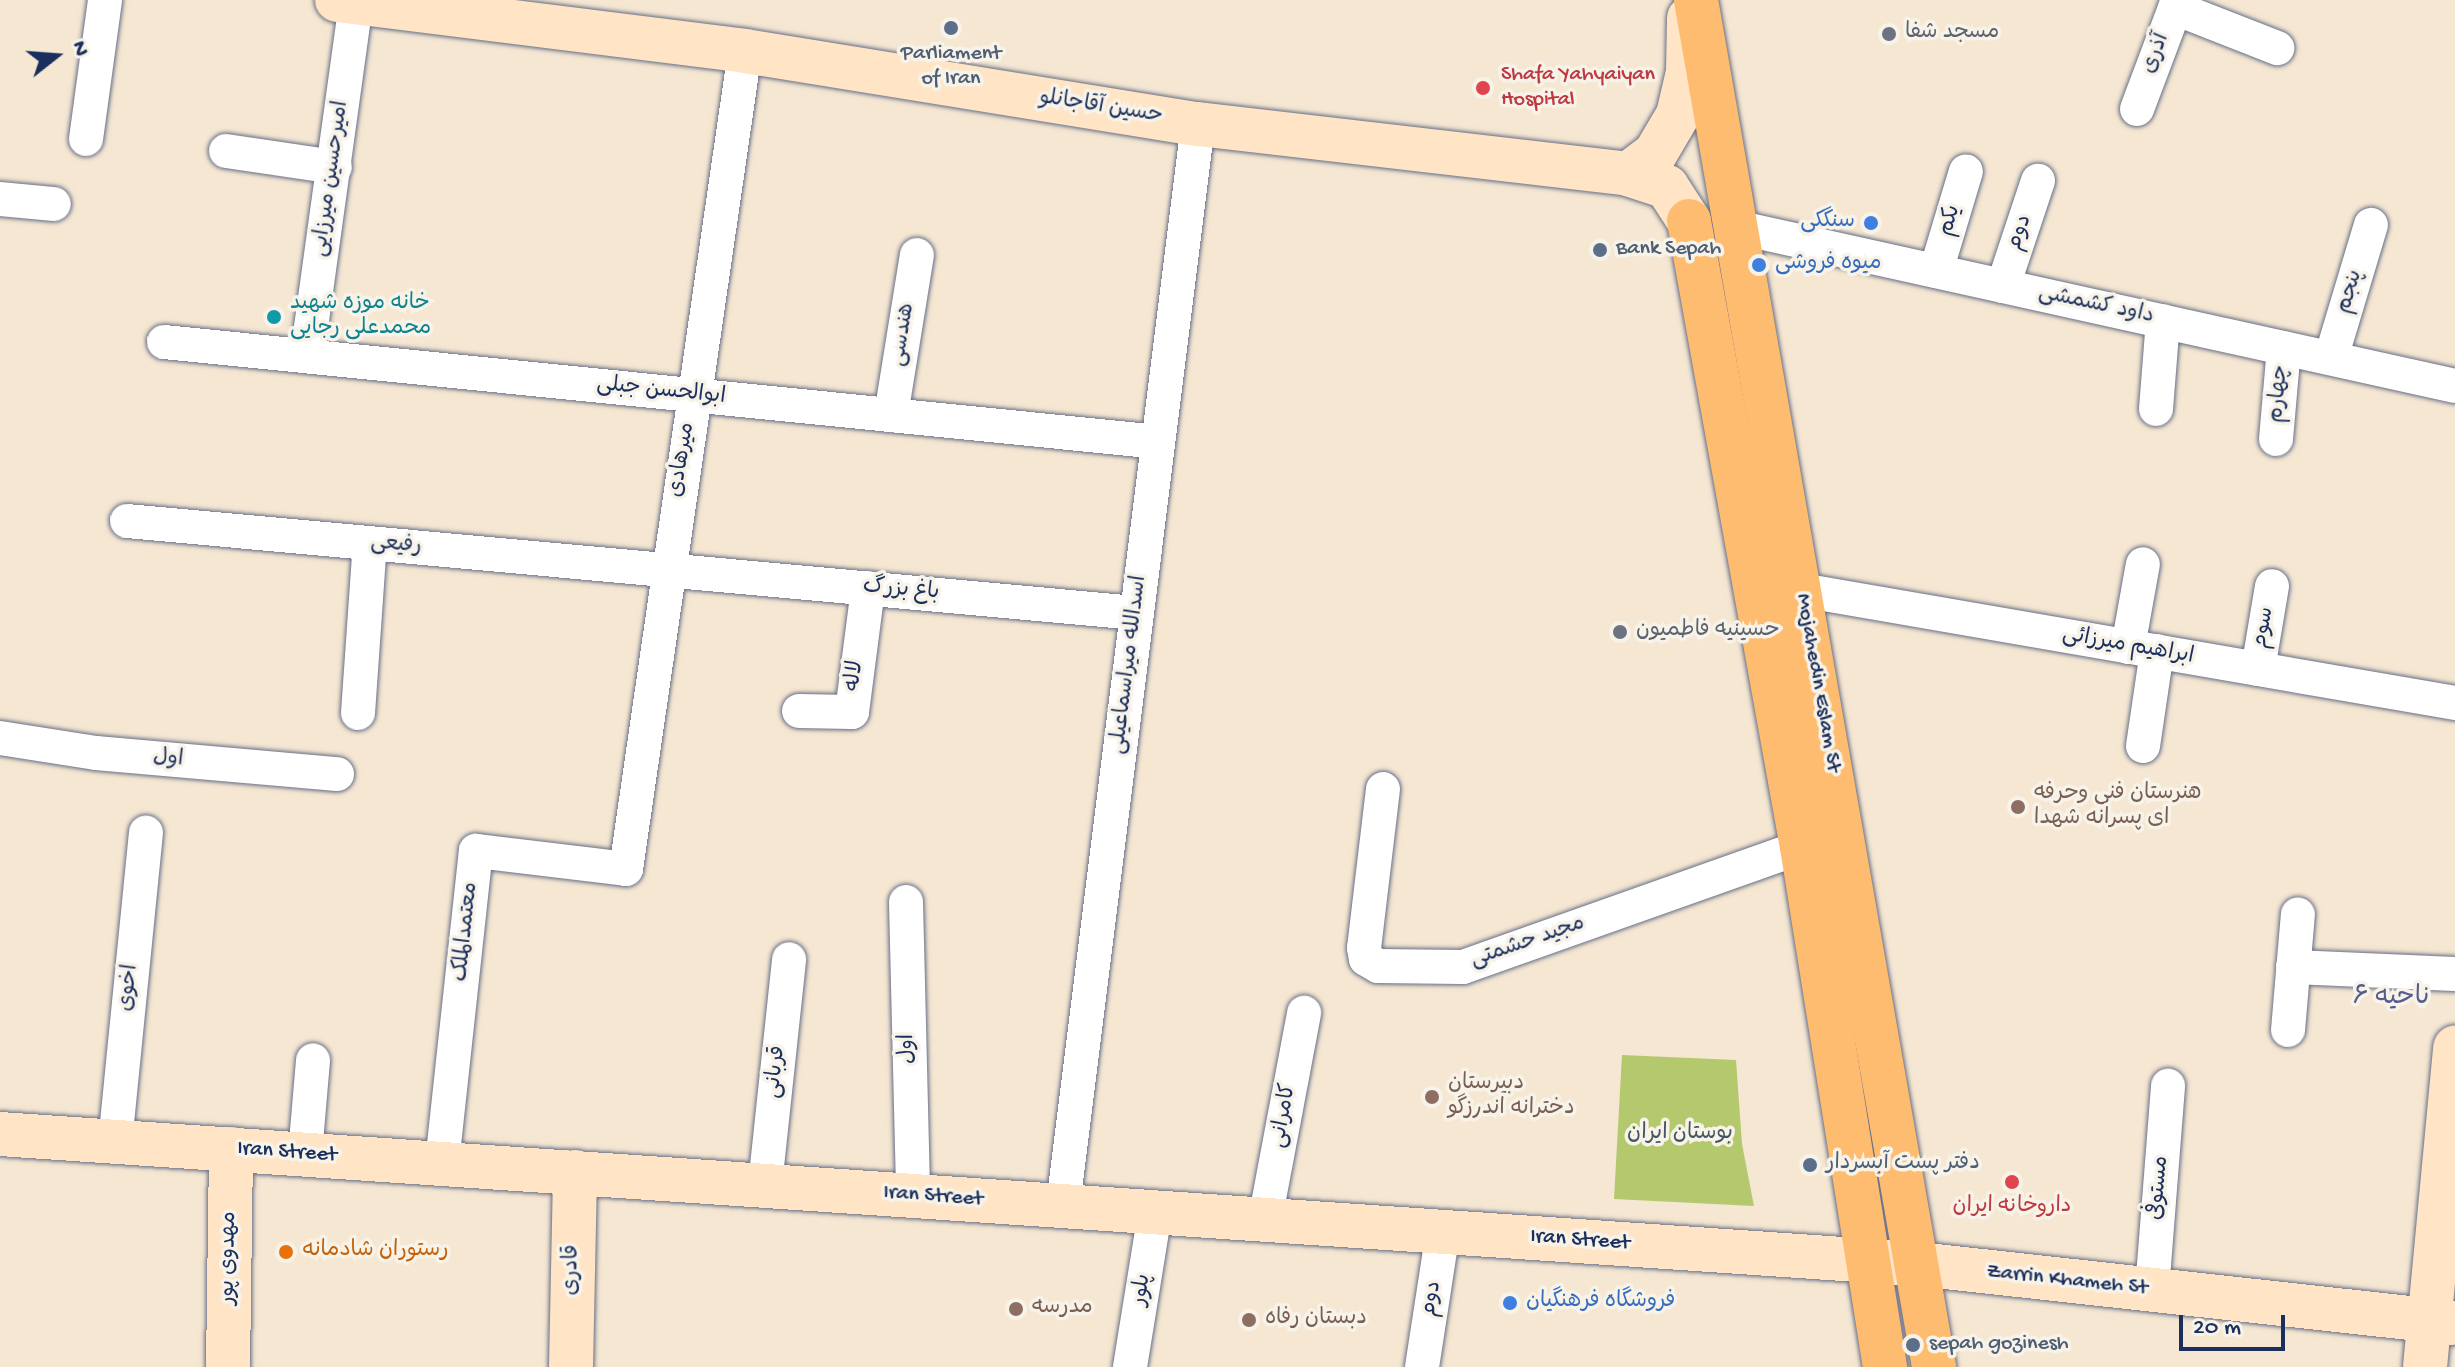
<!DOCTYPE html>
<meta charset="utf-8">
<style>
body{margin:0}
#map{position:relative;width:2455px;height:1367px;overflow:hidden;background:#f5e7d2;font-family:"Gochi Hand","Playpen Sans Arabic",sans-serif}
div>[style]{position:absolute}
.green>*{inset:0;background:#b4c96d}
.roads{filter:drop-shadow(0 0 2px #676f87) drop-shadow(0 0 2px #676f87)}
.street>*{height:34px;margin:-17px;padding:0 17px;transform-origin:17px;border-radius:17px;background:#fff}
.secondary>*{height:44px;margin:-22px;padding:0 22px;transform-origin:22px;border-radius:22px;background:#ffe4c6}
.primary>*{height:44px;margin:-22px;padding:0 22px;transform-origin:22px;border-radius:22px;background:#febc70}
.dots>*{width:22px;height:22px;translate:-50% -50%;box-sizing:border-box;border:4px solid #f7f3e8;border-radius:50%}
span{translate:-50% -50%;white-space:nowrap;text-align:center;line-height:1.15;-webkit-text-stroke:7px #f7f3e8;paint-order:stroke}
.worship-label{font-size:22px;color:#5b616d}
.left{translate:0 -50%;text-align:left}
.service-label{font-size:22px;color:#4e5e75}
.street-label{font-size:22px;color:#1b2f5e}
.health-label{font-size:22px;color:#be3a42}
.shop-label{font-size:22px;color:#366cbe}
.right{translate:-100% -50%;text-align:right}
.culture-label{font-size:22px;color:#0d838f}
.education-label{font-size:22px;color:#785e54}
.park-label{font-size:22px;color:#415662}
.food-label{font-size:22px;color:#c56008}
.quarter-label{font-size:26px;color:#555c8b}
.north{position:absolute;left:16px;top:16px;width:80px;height:80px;-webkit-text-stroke:6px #f7f3e8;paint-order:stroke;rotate:73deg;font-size:22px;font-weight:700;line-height:32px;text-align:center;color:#1b2f5e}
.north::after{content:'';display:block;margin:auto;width:28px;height:36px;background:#1b2f5e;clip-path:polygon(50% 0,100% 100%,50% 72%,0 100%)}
.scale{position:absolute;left:2179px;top:1315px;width:106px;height:36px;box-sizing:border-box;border:4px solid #1b2f5e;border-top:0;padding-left:10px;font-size:24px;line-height:28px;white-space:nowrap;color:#1b2f5e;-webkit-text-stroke:6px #f7f3e8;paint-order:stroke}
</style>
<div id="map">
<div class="green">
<div style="clip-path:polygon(1622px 1055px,1736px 1060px,1742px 1144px,1754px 1206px,1614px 1199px)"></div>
</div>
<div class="roads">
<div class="street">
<div style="left:2175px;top:8px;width:110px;rotate:21.4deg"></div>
<div style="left:2137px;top:109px;width:116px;rotate:-69.4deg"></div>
<div style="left:86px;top:139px;width:140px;rotate:-82.2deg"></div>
<div style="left:226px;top:151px;width:110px;rotate:8.4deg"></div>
<div style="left:0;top:199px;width:54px;rotate:5.3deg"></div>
<div style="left:1736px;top:227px;width:736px;rotate:12.47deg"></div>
<div style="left:1936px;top:271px;width:104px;rotate:-73.3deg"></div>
<div style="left:2003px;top:286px;width:111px;rotate:-71.6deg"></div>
<div style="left:164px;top:342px;width:999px;rotate:5.74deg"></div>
<div style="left:307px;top:356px;width:357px;rotate:-82.1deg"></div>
<div style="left:2331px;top:358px;width:139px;rotate:-73.3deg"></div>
<div style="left:2156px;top:409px;width:88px;rotate:-85.5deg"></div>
<div style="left:891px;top:415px;width:162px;rotate:-80.8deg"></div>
<div style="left:2276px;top:439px;width:91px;rotate:-85deg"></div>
<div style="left:127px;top:521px;width:1013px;rotate:5.21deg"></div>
<div style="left:1801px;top:590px;width:664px;rotate:9.8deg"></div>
<div style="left:2128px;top:647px;width:84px;rotate:-79.8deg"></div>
<div style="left:2258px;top:669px;width:84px;rotate:-80.4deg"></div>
<div style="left:799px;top:711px;width:53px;rotate:1.1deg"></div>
<div style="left:852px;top:712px;width:125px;rotate:-82.6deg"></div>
<div style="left:358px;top:713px;width:170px;rotate:-86deg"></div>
<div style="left:0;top:738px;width:97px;rotate:8.9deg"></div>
<div style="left:96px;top:753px;width:242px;rotate:5deg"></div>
<div style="left:2143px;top:746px;width:96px;rotate:-81.6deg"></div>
<div style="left:1383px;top:789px;width:160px;rotate:96.8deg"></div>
<div style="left:1364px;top:948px;width:11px;rotate:80deg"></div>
<div style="left:1366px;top:959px;width:14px;rotate:30deg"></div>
<div style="left:1378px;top:966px;width:85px;rotate:0.7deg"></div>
<div style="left:1463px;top:967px;width:360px;rotate:-19.5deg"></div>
<div style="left:906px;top:902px;width:294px;rotate:88.6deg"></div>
<div style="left:2293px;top:967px;width:162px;rotate:2.5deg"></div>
<div style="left:2288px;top:1030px;width:116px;rotate:-85.1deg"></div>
<div style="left:115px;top:1143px;width:312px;rotate:-84.3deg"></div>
<div style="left:305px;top:1154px;width:94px;rotate:-85.1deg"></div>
<div style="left:442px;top:1163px;width:314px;rotate:-83.8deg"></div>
<div style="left:476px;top:851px;width:151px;rotate:6.8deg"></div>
<div style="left:626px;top:869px;width:827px;rotate:-81.72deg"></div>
<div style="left:765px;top:1185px;width:227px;rotate:-83.9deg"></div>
<div style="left:1063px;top:1205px;width:1089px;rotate:-82.88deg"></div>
<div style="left:1265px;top:1220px;width:211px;rotate:-79.3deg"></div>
<div style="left:2152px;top:1290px;width:205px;rotate:-85.5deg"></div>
<div style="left:1130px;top:1367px;width:157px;rotate:-80.8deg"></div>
<div style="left:1422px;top:1367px;width:137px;rotate:-81.2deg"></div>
</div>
<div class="secondary">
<div style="left:337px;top:0;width:411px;rotate:7.1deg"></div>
<div style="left:745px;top:51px;width:459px;rotate:9.2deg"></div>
<div style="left:1198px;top:124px;width:433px;rotate:6.6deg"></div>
<div style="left:1628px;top:174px;width:41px;rotate:18.4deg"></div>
<div style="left:1667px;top:187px;width:40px;rotate:57.1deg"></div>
<div style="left:1628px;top:174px;width:34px;rotate:-37deg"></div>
<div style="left:1655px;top:154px;width:45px;rotate:-59.5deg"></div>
<div style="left:1678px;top:115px;width:44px;rotate:-76.9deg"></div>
<div style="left:1688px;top:72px;width:54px;rotate:-88.9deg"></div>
<div style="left:0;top:1134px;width:1922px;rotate:3.88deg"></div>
<div style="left:1918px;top:1264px;width:540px;rotate:6.27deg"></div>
<div style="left:228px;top:1367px;width:218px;rotate:-89.2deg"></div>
<div style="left:571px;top:1367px;width:195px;rotate:-88.8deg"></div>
<div style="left:2425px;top:1367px;width:321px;rotate:-84.6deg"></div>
</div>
<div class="primary">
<div style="left:1696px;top:0;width:1388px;rotate:80.12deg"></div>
<div style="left:1689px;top:221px;width:636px;rotate:79.77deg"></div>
<div style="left:1802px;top:847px;width:527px;rotate:80.93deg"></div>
</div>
</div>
<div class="dots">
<div style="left:951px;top:28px;background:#5c6f8a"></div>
<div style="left:1889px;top:34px;background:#6b7280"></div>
<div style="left:1483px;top:88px;background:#e0444e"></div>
<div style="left:1871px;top:223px;background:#3f7fe0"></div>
<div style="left:1600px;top:250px;background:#5c6f8a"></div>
<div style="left:1759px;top:265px;background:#3f7fe0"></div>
<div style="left:274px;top:317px;background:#0f9aa8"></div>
<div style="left:1620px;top:632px;background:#6b7280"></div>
<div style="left:2018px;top:807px;background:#8d6e63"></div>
<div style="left:1432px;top:1097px;background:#8d6e63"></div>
<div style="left:1810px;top:1165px;background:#5c6f8a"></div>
<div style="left:2012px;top:1182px;background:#e0444e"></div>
<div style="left:286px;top:1252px;background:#e8710a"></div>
<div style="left:1510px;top:1303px;background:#3f7fe0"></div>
<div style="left:1016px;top:1309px;background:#8d6e63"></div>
<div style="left:1249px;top:1320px;background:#8d6e63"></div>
<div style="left:1913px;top:1345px;background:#5c6f8a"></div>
</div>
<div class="worship-label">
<span class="left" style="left:1905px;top:34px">مسجد شفا</span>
<span class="left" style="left:1636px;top:632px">حسینیه فاطمیون</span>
</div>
<div class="service-label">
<span style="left:951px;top:67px">Parliament<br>of Iran</span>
<span class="left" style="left:1616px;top:250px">Bank Sepah</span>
<span class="left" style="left:1826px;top:1165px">دفتر پست آبسردار</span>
<span class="left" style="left:1929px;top:1345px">sepah gozinesh</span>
</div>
<div class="street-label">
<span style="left:2157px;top:54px;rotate:-69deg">آذری</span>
<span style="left:1101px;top:108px;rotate:9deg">حسین آقاجانلو</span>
<span style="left:332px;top:179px;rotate:-82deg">امیرحسین میرزایی</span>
<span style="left:1951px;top:221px;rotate:-73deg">یکم</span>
<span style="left:2021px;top:233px;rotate:-71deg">دوم</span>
<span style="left:2351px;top:292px;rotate:-73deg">پنجم</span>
<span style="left:2096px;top:306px;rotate:12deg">داود کشمشی</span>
<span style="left:904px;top:335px;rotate:-81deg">هندسی</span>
<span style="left:661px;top:392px;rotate:6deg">ابوالحسن جبلی</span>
<span style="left:2280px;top:394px;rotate:-85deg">چهارم</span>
<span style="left:683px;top:460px;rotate:-81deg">میرهادی</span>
<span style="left:396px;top:546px;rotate:5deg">رفیعی</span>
<span style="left:901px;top:591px;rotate:5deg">باغ بزرگ</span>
<span style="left:2265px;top:628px;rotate:-81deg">سوم</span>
<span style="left:2128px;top:647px;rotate:10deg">ابراهیم میرزائی</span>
<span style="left:1130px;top:665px;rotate:-83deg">اسدالله میراسماعیلی</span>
<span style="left:856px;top:676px;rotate:-83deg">لاله</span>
<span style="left:1817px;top:683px;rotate:80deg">Mojahedin Eslam St</span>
<span style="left:168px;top:760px;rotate:5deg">اول</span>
<span style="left:467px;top:932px;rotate:-84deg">معتمدالملک</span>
<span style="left:1528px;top:943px;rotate:-19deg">مجید حشمتی</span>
<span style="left:130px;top:988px;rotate:-84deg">اخوی</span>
<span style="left:909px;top:1049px;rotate:-91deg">اول</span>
<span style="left:777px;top:1072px;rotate:-84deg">قربانی</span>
<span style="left:1285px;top:1116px;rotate:-80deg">کامرانی</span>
<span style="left:287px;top:1153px;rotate:4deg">Iran Street</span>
<span style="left:2160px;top:1188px;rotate:-85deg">مستوفی</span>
<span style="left:933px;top:1197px;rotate:4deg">Iran Street</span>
<span style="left:1580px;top:1241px;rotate:4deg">Iran Street</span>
<span style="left:230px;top:1258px;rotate:-89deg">مهدوی پور</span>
<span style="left:573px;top:1270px;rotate:-89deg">قادرى</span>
<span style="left:2067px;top:1281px;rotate:6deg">Zarrin Khameh St</span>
<span style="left:1143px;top:1290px;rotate:-81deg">پلور</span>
<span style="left:1433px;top:1299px;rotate:-81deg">دوم</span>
</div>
<div class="health-label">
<span class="left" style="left:1501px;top:88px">Shafa Yahyaiyan<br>Hospital</span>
<span style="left:2012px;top:1208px">داروخانه ایران</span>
</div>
<div class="shop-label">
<span class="right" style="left:1855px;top:223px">سنگکی</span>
<span class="left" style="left:1775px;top:265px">میوه فروشی</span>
<span class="left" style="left:1526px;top:1303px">فروشگاه فرهنگیان</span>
</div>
<div class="culture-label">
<span class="left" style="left:290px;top:317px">خانه موزه شهید<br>محمدعلی رجایی</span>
</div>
<div class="education-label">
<span class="left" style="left:2034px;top:807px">هنرستان فنی وحرفه<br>ای پسرانه شهدا</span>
<span class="left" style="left:1448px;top:1097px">دبیرستان<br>دخترانه اندرزگو</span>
<span class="left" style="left:1032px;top:1309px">مدرسه</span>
<span class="left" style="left:1265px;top:1320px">دبستان رفاه</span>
</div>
<div class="park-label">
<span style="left:1680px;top:1135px">بوستان ایران</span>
</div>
<div class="food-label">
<span class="left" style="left:302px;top:1252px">رستوران شادمانه</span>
</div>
<div class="quarter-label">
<span style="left:2391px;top:999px">ناحیه ۶</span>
</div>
<div class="north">N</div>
<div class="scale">20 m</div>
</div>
